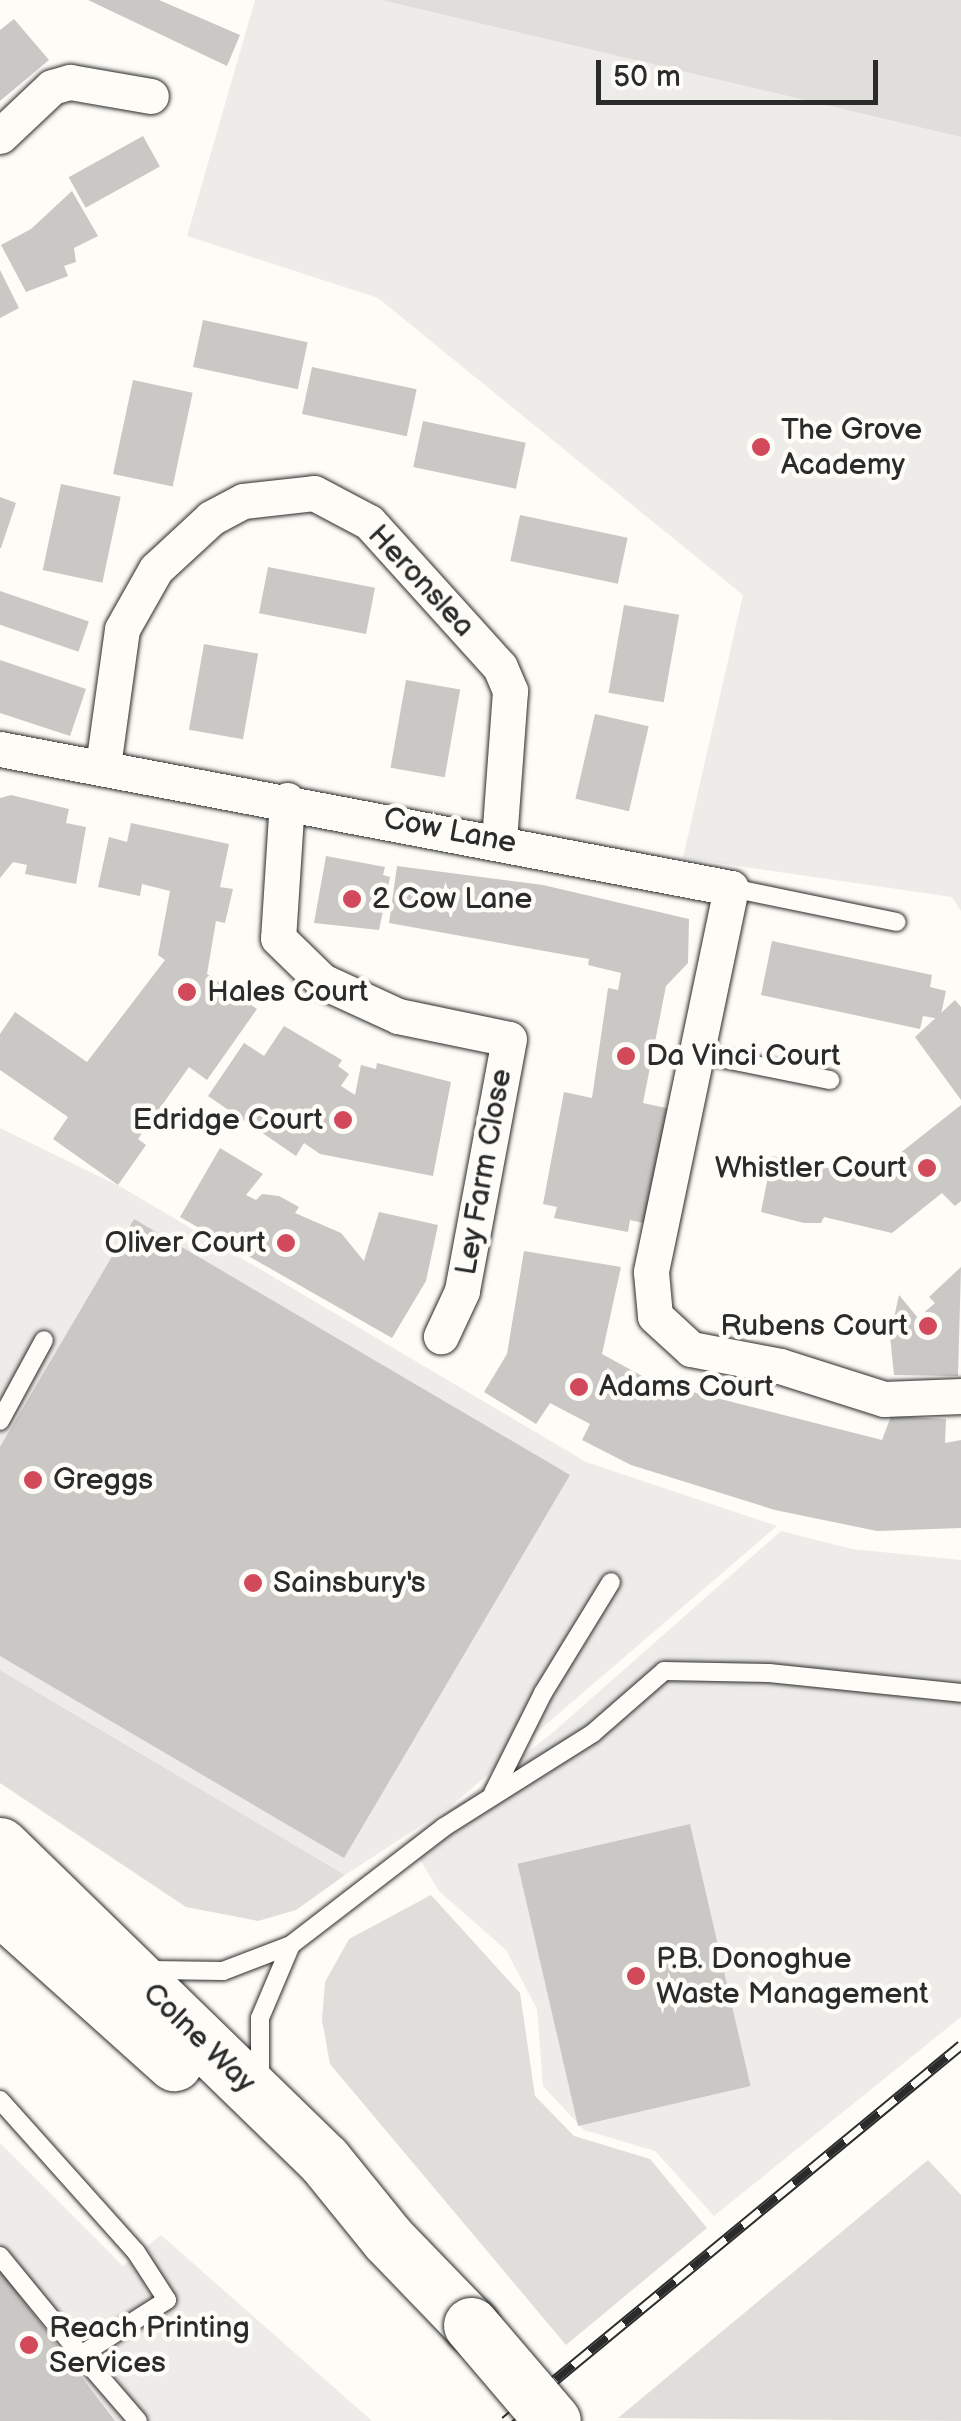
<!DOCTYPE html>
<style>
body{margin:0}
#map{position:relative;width:961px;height:2421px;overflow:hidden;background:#fdfcf7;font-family:"Balsamiq Sans",sans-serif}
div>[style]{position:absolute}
.built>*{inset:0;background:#edece8}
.green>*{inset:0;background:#dfdeda}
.building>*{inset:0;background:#c9c8c4;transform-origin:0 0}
.roads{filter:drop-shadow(0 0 2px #2b2b2b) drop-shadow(0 0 2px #2b2b2b)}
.lane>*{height:18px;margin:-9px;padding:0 9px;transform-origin:9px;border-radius:9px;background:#fdfcf7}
.street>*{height:35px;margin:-17.5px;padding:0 17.5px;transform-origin:17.5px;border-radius:17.5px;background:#fdfcf7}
.highway>*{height:55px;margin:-27.5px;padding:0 27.5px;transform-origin:27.5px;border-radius:27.5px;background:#fdfcf7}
.rail>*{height:11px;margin-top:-5.5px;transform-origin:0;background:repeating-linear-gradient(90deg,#fdfcf7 0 22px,#2b2b2b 0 44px);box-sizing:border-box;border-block:2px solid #2b2b2b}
.bridges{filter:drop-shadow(0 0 2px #2b2b2b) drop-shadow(0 0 2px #2b2b2b)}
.highway-bridge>*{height:55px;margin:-27.5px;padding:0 27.5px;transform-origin:27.5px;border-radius:27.5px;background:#fdfcf7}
.dots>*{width:28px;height:28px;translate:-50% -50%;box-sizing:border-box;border:5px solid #fdfcf7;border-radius:50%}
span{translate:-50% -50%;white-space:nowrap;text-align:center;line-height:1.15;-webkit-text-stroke:9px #fdfcf7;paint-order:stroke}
.poi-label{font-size:30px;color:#2b2b2b}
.left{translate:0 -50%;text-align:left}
.right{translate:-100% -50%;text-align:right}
.street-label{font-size:30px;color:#2b2b2b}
.scale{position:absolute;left:596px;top:60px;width:282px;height:45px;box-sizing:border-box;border:5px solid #2b2b2b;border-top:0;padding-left:12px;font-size:30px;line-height:35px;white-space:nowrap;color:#2b2b2b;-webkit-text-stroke:8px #fdfcf7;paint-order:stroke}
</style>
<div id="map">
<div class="built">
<div style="clip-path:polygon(255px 0,381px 0,961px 137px,961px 911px,952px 897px,683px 858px,743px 595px,378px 298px,187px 236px)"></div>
<div style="clip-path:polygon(0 1128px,123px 1188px,586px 1462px,777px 1526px,451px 1806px,345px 1875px,0 1670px)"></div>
<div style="clip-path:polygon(781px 1531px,852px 1549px,961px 1560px,961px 2017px,714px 2216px,655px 2151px,584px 2130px,543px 2086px,537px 2009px,506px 1950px,439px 1891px,409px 1841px,550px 1735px)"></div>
<div style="clip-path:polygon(0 2143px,123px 2266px,161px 2235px,372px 2421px,0 2421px)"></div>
</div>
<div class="green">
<div style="clip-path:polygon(381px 0,961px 0,961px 137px)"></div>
<div style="clip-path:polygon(0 1670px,303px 1850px,345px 1875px,296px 1910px,258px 1921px,186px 1907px,0 1783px)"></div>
<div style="clip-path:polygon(431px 1895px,520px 1993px,535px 2096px,574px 2136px,650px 2159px,707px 2228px,566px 2345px,330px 2064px,322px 2020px,325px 1982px,349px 1939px)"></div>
<div style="clip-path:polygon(928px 2160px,961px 2195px,961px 2421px,618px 2418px)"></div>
</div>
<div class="building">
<div style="clip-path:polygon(88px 0,159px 0,240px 35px,227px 66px)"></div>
<div style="clip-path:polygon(14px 19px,49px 60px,0 101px,0 30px)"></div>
<div style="left:143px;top:136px;width:35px;height:85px;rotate:61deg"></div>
<div style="clip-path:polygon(72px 191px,98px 236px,74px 248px,76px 262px,64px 266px,68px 276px,26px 292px,1px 245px,31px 229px)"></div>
<div style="clip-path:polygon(0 270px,19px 308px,0 318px)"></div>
<div style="left:203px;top:320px;width:107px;height:48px;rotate:12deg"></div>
<div style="left:312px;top:367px;width:107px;height:48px;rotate:12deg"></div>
<div style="left:133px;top:380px;width:61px;height:96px;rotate:12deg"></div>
<div style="left:423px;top:421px;width:105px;height:47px;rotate:12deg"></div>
<div style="left:61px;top:484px;width:61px;height:88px;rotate:12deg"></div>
<div style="clip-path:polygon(0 497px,16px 503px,1px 548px,0 548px)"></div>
<div style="left:520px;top:515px;width:110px;height:47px;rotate:12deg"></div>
<div style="left:268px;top:567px;width:109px;height:47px;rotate:11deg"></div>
<div style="left:0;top:591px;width:94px;height:32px;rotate:19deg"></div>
<div style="left:624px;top:605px;width:56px;height:89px;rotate:10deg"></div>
<div style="left:204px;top:644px;width:55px;height:87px;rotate:10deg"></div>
<div style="clip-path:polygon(0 660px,86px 689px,70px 736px,0 713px)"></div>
<div style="left:406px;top:680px;width:55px;height:89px;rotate:10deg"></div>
<div style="left:595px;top:714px;width:55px;height:87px;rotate:13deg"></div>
<div style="clip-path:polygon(11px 795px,69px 809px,66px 823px,86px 827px,76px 884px,25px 874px,27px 865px,13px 862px,0 878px,0 798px)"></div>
<div style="clip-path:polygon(131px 823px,229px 844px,220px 887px,233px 889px,225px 923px,216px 921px,207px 974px,257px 1009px,207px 1080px,189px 1067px,138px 1139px,146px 1145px,118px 1185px,53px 1139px,68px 1117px,0 1070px,0 1034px,15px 1012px,87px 1062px,165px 960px,158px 955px,170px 891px,142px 884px,140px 896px,98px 887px,109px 837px,127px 842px)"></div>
<div style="clip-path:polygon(326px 856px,385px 867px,383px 875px,390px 877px,379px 930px,314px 923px)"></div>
<div style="clip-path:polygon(397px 866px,543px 885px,689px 919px,688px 963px,666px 986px,643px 1103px,671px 1109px,648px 1224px,630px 1220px,628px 1232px,554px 1218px,557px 1207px,543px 1204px,564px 1092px,592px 1098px,608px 988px,618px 990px,621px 973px,588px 965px,589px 959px,389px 923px)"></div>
<div style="clip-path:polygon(772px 941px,932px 975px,930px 987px,946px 991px,940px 1019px,923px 1016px,920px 1029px,761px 995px)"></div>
<div style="clip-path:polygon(955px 1000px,961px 1007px,961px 1100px,915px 1037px)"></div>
<div style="clip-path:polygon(284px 1026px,342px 1060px,338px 1066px,349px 1074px,341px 1086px,355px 1095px,361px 1065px,376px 1069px,377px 1063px,451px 1082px,433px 1176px,320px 1154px,304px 1143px,296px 1156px,208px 1096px,244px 1043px,264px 1056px)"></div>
<div style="clip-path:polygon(961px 1105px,961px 1201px,955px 1206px,942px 1193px,892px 1233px,824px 1217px,821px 1223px,804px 1223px,761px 1212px,772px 1156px,879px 1179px,895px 1166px,890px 1161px)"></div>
<div style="clip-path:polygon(220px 1148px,263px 1174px,246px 1195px,256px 1200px,262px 1194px,279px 1196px,299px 1207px,295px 1213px,341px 1233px,364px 1261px,379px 1212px,438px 1225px,426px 1281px,392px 1338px,180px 1217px)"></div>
<div style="clip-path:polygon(134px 1219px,570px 1475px,344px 1858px,0 1656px,0 1447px)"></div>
<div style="clip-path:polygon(524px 1251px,621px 1267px,602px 1354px,653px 1382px,882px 1440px,891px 1416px,946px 1419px,945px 1443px,961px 1440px,961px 1528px,877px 1531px,775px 1510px,631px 1465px,582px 1440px,590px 1424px,550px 1403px,536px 1424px,484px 1392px,507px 1354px)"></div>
<div style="clip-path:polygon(961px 1267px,958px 1376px,894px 1375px,890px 1336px,899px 1295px,918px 1318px,935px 1303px,929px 1297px)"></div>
<div style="left:690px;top:1824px;width:269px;height:177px;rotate:77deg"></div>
<div style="clip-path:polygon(0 2270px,115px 2421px,0 2421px)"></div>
</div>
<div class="roads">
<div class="lane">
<div style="left:731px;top:888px;width:169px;rotate:11.6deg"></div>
<div style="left:695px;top:1053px;width:138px;rotate:11.3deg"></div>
<div style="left:0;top:1421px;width:92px;rotate:-61.5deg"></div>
<div style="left:493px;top:1793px;width:112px;rotate:-63.4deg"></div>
<div style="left:543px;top:1693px;width:130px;rotate:-58.5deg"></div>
<div style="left:152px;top:1970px;width:71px;rotate:0.8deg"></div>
<div style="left:223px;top:1971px;width:73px;rotate:-20.9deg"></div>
<div style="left:291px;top:1945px;width:193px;rotate:-37.6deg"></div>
<div style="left:444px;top:1827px;width:176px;rotate:-32.2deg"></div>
<div style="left:593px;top:1733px;width:94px;rotate:-41.1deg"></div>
<div style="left:664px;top:1671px;width:105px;rotate:1.1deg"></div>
<div style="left:769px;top:1673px;width:193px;rotate:5.9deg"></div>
<div style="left:260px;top:2078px;width:60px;rotate:-90deg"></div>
<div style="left:260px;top:2018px;width:79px;rotate:-67deg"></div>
<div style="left:0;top:2100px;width:204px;rotate:48.2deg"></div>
<div style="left:136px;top:2252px;width:57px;rotate:57.1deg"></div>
<div style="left:167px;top:2300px;width:102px;rotate:147.4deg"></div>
<div style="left:81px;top:2355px;width:128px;rotate:-129.3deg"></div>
<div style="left:81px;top:2355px;width:87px;rotate:49.2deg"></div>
</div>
<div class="street">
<div style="left:0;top:136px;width:71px;rotate:-43.3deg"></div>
<div style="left:52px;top:87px;width:19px;rotate:-16deg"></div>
<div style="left:70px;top:82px;width:82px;rotate:9.8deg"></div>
<div style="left:0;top:749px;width:744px;rotate:10.77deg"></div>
<div style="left:731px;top:888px;width:392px;rotate:101.8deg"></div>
<div style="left:651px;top:1272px;width:44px;rotate:84.8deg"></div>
<div style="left:655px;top:1316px;width:49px;rotate:42.5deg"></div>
<div style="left:691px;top:1349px;width:91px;rotate:10.8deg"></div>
<div style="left:780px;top:1366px;width:109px;rotate:17.6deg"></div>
<div style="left:884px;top:1399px;width:77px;rotate:-2.2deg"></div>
<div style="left:103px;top:766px;width:138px;rotate:-82.1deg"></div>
<div style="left:122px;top:629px;width:69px;rotate:-60.5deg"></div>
<div style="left:156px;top:569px;width:75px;rotate:-42.8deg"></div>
<div style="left:211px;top:518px;width:36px;rotate:-28deg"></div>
<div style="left:243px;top:501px;width:71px;rotate:-6.4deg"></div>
<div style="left:314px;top:493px;width:62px;rotate:27.8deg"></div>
<div style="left:369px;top:522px;width:195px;rotate:47.9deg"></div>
<div style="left:500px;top:667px;width:26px;rotate:67deg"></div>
<div style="left:510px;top:691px;width:149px;rotate:94.2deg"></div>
<div style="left:287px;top:800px;width:138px;rotate:93.7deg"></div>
<div style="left:278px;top:938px;width:62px;rotate:44.3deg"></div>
<div style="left:322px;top:981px;width:84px;rotate:24.7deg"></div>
<div style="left:398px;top:1016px;width:113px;rotate:11.7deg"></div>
<div style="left:509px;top:1039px;width:256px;rotate:100.6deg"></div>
<div style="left:462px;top:1291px;width:50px;rotate:115deg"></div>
</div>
<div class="highway">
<div style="left:0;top:1845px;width:452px;rotate:44.2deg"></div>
<div style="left:324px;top:2160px;width:102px;rotate:51deg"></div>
<div style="left:388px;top:2239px;width:120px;rotate:46deg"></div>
<div style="left:0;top:1907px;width:234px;rotate:41.9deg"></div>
</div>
</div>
<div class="rail">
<div style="left:505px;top:2421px;width:591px;rotate:-39.51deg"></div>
</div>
<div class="bridges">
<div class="highway-bridge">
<div style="left:471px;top:2325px;width:126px;rotate:49.5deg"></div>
</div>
</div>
<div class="dots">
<div style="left:761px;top:447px;background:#d1495b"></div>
<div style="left:352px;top:899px;background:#d1495b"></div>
<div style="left:187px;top:992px;background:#d1495b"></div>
<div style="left:626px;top:1056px;background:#d1495b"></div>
<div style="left:343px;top:1120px;background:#d1495b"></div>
<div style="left:927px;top:1168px;background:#d1495b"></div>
<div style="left:286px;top:1243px;background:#d1495b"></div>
<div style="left:928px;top:1326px;background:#d1495b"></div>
<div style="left:579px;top:1387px;background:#d1495b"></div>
<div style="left:33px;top:1480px;background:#d1495b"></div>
<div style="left:253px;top:1583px;background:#d1495b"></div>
<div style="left:636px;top:1976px;background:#d1495b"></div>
<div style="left:29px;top:2345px;background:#d1495b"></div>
</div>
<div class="poi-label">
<span class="left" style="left:781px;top:447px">The Grove<br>Academy</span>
<span class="left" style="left:372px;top:899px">2 Cow Lane</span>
<span class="left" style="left:207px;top:992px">Hales Court</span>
<span class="left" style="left:646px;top:1056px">Da Vinci Court</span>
<span class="right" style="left:323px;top:1120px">Edridge Court</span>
<span class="right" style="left:907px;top:1168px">Whistler Court</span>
<span class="right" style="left:266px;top:1243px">Oliver Court</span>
<span class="right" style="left:908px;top:1326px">Rubens Court</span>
<span class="left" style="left:599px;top:1387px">Adams Court</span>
<span class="left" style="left:53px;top:1480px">Greggs</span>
<span class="left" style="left:273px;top:1583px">Sainsbury's</span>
<span class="left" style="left:656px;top:1976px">P.B. Donoghue<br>Waste Management</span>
<span class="left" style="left:49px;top:2345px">Reach Printing<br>Services</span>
</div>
<div class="street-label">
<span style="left:421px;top:581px;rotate:47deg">Heronslea</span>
<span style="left:450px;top:831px;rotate:11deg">Cow Lane</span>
<span style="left:484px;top:1172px;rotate:-80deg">Ley Farm Close</span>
<span style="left:199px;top:2038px;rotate:44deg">Colne Way</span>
</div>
<div class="scale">50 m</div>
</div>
